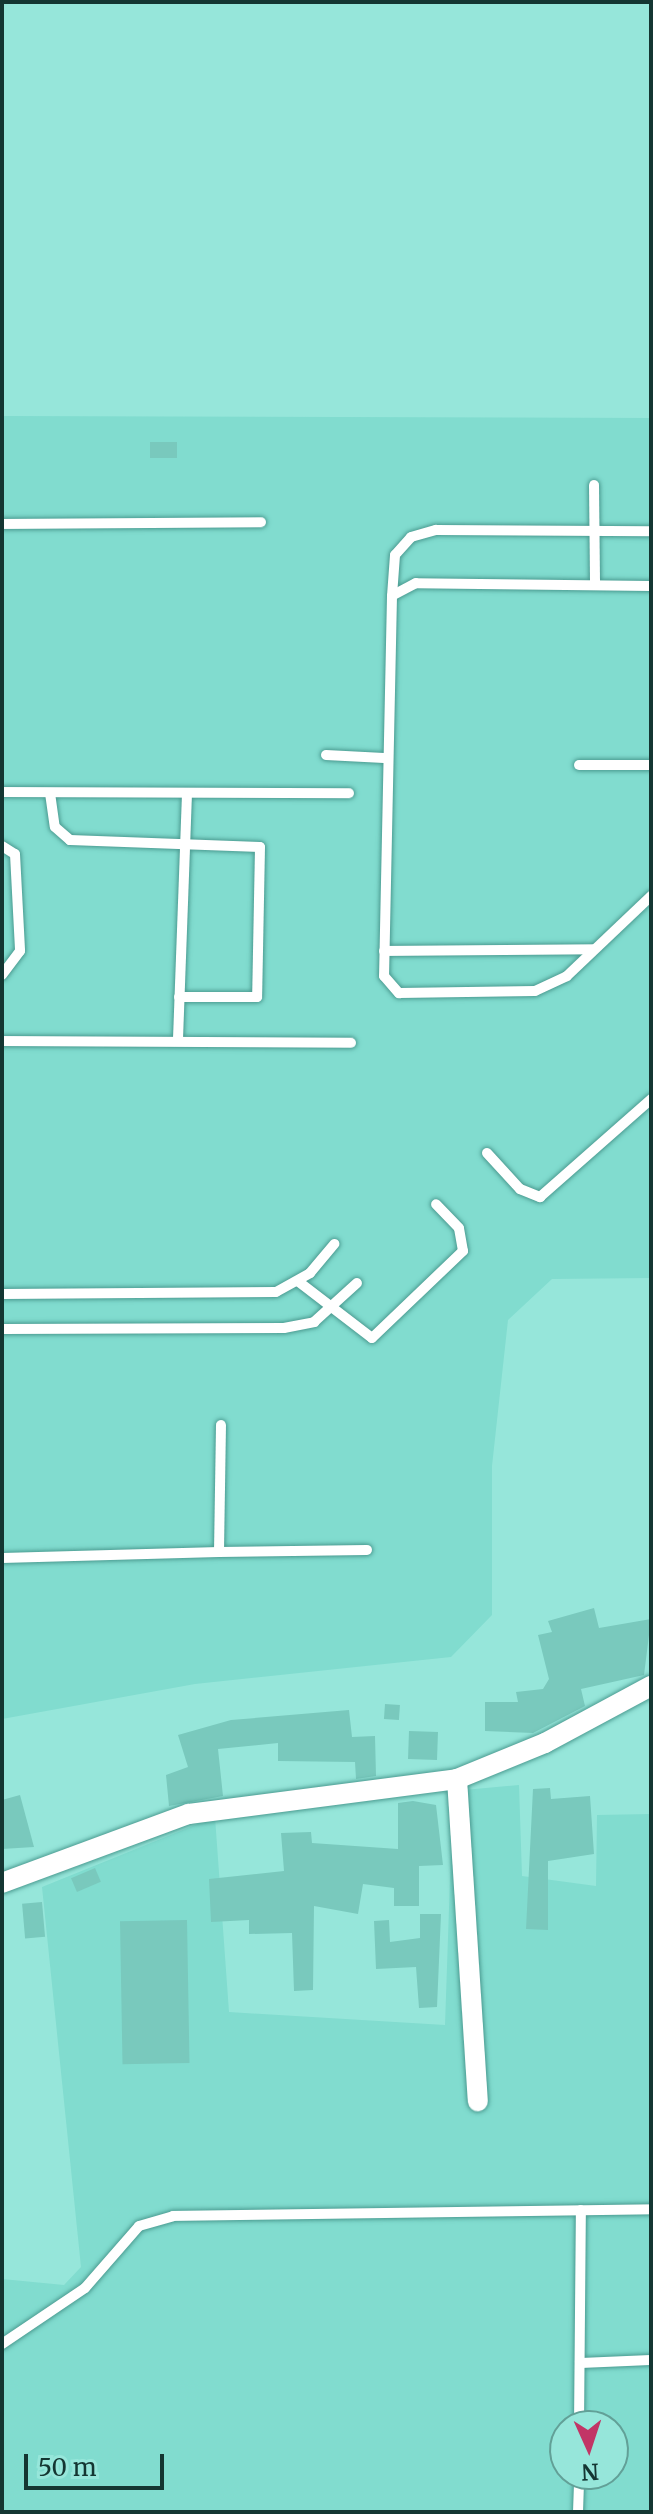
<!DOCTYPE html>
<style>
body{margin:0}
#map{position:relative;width:653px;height:2514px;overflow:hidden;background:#96e6da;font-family:Merriweather,serif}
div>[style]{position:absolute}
.built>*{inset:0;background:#81dccf}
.building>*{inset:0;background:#79c9bd;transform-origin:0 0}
.roads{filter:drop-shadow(0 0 2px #4b9b91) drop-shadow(0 0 2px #4b9b91)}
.lane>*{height:10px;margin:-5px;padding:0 5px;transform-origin:5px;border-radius:5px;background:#fff}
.street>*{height:20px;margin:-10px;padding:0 10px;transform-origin:10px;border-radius:10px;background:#fff}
span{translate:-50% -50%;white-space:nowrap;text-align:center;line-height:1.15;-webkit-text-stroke:7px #96e6da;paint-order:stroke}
.frame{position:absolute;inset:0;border:4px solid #143632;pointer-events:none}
.north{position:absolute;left:549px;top:2410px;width:80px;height:80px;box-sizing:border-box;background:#96e6da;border:2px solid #62a097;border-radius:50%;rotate:177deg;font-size:22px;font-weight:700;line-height:32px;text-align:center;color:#143632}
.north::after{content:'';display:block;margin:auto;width:28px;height:36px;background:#c23566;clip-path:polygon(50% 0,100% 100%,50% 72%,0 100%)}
.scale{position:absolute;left:24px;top:2454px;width:140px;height:36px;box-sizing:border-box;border:4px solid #143632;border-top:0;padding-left:10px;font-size:24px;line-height:28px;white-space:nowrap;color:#143632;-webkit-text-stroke:6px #96e6da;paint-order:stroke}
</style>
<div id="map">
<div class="built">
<div style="clip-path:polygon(2px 416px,651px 418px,651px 1278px,552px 1279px,508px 1320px,492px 1466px,492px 1615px,451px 1657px,195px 1684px,2px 1719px)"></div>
<div style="clip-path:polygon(evenodd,519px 1785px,522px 1876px,596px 1886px,597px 1815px,651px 1814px,651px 2512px,2px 2512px,2px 2279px,64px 2285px,81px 2267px,42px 1887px,215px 1817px,229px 2012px,445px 2025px,453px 1791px,519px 1785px,565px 2426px,613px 2426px,613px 2474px,565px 2474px,565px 2426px)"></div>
</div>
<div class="building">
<div style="left:150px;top:442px;width:27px;height:16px"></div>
<div style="clip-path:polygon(594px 1608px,599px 1628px,651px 1619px,644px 1675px,581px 1689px,585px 1706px,533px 1733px,485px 1731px,485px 1702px,518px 1702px,516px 1692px,543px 1689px,549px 1679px,538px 1635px,552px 1632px,548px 1621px)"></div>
<div style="left:385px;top:1704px;width:15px;height:15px;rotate:4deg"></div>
<div style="clip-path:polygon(349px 1710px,352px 1737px,375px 1736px,376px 1776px,356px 1779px,355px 1762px,278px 1761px,278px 1743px,218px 1749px,223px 1796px,169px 1806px,166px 1775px,188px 1767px,178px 1735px,231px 1720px)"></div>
<div style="left:409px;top:1731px;width:29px;height:28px;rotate:2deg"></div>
<div style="clip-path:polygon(550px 1788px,551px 1799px,590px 1796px,594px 1854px,548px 1861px,548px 1930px,526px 1929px,533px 1789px)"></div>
<div style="clip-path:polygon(20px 1795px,34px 1847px,2px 1849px,2px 1800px)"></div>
<div style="clip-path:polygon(413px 1801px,436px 1805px,443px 1865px,419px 1866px,419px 1906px,394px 1906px,394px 1888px,363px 1884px,358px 1914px,314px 1906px,313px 1990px,294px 1991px,292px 1933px,249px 1934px,249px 1920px,211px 1922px,209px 1879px,284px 1871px,281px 1833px,311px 1832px,312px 1843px,398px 1849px,398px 1803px)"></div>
<div style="left:95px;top:1868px;width:15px;height:26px;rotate:67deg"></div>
<div style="left:42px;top:1902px;width:35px;height:20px;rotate:85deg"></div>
<div style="clip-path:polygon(420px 1914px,441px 1914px,437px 2007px,419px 2008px,416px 1967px,376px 1969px,374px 1921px,389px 1920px,390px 1942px,420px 1938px)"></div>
<div style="left:187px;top:1920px;width:143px;height:67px;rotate:89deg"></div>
</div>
<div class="roads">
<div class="lane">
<div style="left:594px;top:485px;width:98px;rotate:89.4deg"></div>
<div style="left:2px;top:524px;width:259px;rotate:-0.4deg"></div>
<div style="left:651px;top:586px;width:235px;rotate:-179.3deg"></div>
<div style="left:416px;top:583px;width:27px;rotate:152deg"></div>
<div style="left:392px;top:596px;width:380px;rotate:91.2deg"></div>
<div style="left:384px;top:976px;width:23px;rotate:49deg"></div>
<div style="left:399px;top:993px;width:136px;rotate:-0.8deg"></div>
<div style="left:535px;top:991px;width:35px;rotate:-25deg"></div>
<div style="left:567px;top:976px;width:116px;rotate:-43.6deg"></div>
<div style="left:392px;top:596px;width:41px;rotate:-85.8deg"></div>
<div style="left:395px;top:555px;width:24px;rotate:-48deg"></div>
<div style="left:411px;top:537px;width:26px;rotate:-16deg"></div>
<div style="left:436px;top:530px;width:215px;rotate:0.3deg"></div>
<div style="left:326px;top:755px;width:58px;rotate:3deg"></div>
<div style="left:579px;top:765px;width:72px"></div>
<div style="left:2px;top:792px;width:347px;rotate:0.2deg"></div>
<div style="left:50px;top:793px;width:34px;rotate:82deg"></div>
<div style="left:55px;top:827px;width:20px;rotate:41deg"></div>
<div style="left:70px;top:840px;width:190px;rotate:2.1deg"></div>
<div style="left:260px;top:847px;width:150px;rotate:91.1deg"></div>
<div style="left:257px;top:997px;width:78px;rotate:180deg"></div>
<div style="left:2px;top:846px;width:15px;rotate:32deg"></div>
<div style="left:15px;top:854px;width:97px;rotate:87deg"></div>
<div style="left:20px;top:951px;width:30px;rotate:127deg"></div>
<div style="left:384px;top:951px;width:209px;rotate:-0.5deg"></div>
<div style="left:178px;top:1039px;width:245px;rotate:-87.9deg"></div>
<div style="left:2px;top:1041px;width:349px;rotate:0.3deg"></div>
<div style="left:487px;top:1153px;width:49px;rotate:47.5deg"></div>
<div style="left:520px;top:1189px;width:22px;rotate:22deg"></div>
<div style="left:540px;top:1197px;width:148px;rotate:-41.4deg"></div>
<div style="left:299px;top:1282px;width:92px;rotate:37.5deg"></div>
<div style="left:372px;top:1338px;width:126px;rotate:-43.7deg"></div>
<div style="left:463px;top:1251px;width:23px;rotate:-100deg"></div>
<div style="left:459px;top:1228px;width:33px;rotate:-134deg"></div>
<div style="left:2px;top:1294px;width:274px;rotate:-0.4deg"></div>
<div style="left:276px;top:1292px;width:39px;rotate:-29deg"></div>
<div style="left:310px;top:1273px;width:38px;rotate:-50deg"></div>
<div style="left:2px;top:1329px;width:282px;rotate:-0.2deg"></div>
<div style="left:284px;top:1328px;width:31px;rotate:-11deg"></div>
<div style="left:314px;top:1322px;width:58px;rotate:-42.2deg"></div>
<div style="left:219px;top:1552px;width:148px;rotate:-0.8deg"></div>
<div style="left:2px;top:1558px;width:217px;rotate:-1.6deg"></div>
<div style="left:219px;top:1552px;width:127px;rotate:-89.1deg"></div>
<div style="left:2px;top:2344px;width:100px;rotate:-34deg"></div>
<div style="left:85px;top:2288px;width:82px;rotate:-48.9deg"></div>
<div style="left:139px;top:2226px;width:35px;rotate:-16deg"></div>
<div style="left:173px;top:2216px;width:478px;rotate:-0.8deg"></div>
<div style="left:580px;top:2363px;width:71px;rotate:-2.4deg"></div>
<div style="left:579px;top:2426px;width:216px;rotate:-89.5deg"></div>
<div style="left:578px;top:2512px;width:38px;rotate:-88deg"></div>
</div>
<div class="street">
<div style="left:457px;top:1779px;width:323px;rotate:86.3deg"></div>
<div style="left:2px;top:1883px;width:199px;rotate:-20.3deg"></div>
<div style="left:189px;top:1814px;width:270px;rotate:-7.4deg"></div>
<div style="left:457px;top:1779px;width:95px;rotate:-22.2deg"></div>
<div style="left:545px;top:1743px;width:120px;rotate:-28.3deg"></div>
</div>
</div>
<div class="frame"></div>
<div class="north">N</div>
<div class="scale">50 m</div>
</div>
